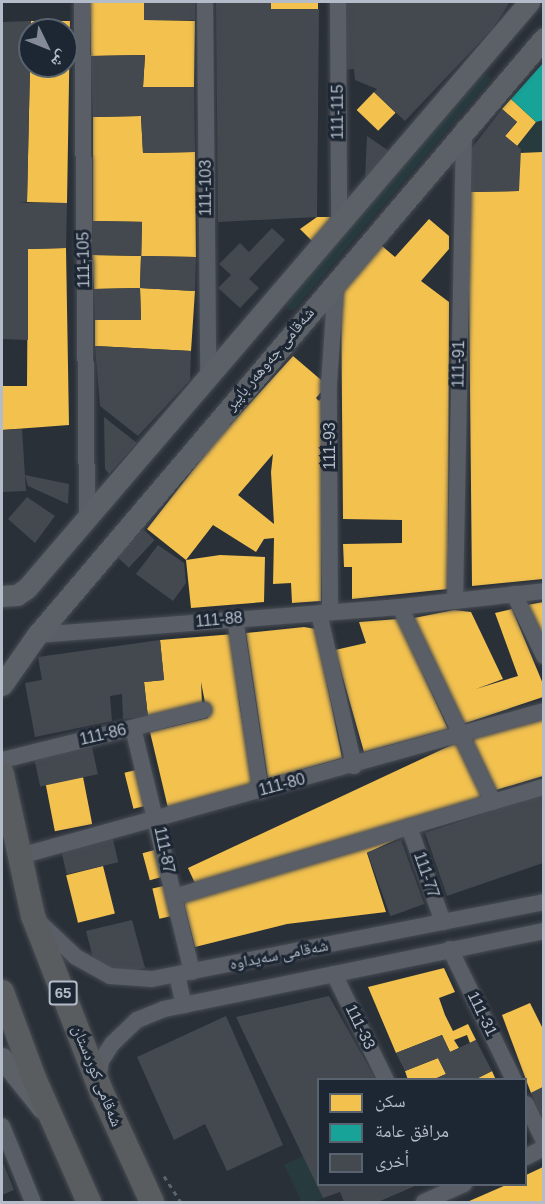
<!DOCTYPE html>
<meta charset="utf-8">
<style>
body{margin:0}
#map{position:relative;width:545px;height:1204px;overflow:hidden;background:#2a3038;font-family:Helvetica,"Noto Naskh Arabic",sans-serif}
div>[style]{position:absolute}
.green>*{inset:0;background:#273a3e}
.homes>*{inset:0;background:#f2c14e;transform-origin:0 0}
.public>*{inset:0;background:#17a398}
.building>*{inset:0;background:#444950;transform-origin:0 0}
.path>*{height:3px;margin-top:-1.5px;transform-origin:0;background:repeating-linear-gradient(90deg,#5d636a 0 4.5px,transparent 0 9px)}
.roads{filter:drop-shadow(0 0 2px #484c53) drop-shadow(0 0 2px #484c53)}
.minor>*{height:16px;margin:-8px;padding:0 8px;transform-origin:8px;border-radius:8px;background:#5a5e66}
.major>*{height:21px;margin:-10.5px;padding:0 10.5px;transform-origin:10.5px;border-radius:10.5px;background:#5c6168}
.highway>*{height:24px;margin:-12px;padding:0 12px;transform-origin:12px;border-radius:12px;background:#5a5d60}
span{translate:-50% -50%;white-space:nowrap;text-align:center;line-height:1.15;-webkit-text-stroke:6px #1d2633;paint-order:stroke}
.shield-label span{padding:2px 4px;background:#1d2633;border:2px solid;border-radius:4px;-webkit-text-stroke-width:0}
.shield-label{font-size:15px;color:#b4bcc9;font-weight:700}
.street-label{font-size:16px;color:#b4bcc9}
.frame{position:absolute;inset:0;border:3px solid #b4bcc9;pointer-events:none}
.legend{position:absolute;left:317px;top:1078px;width:210px;height:108px;box-sizing:border-box;background:#1d2633;border:2px solid #59626f;margin:0;padding:8px 10px;list-style:none;font-size:18px;color:#b4bcc9}
.legend li{display:flex;align-items:center;gap:12px;height:30px}
.legend b{width:30px;border:2px solid #59626f}
.north{position:absolute;left:18px;top:18px;width:60px;height:60px;box-sizing:border-box;background:#1d2633;border:2px solid #59626f;border-radius:50%;rotate:133deg;font-size:16px;font-weight:700;line-height:24px;text-align:center;color:#b4bcc9}
.north::after{content:'';display:block;margin:auto;width:21px;height:27px;background:#848b96;clip-path:polygon(50% 0,100% 100%,50% 72%,0 100%)}
</style>
<div id="map">
<div class="green">
<div style="clip-path:polygon(488px 74px,491px 79px,294px 310px,287px 309px,286px 303px,480px 75px)"></div>
<div style="clip-path:polygon(543px 120px,543px 152px,525px 153px,517px 146px,536px 122px)"></div>
<div style="clip-path:polygon(303px 1156px,323px 1198px,314px 1202px,302px 1202px,284px 1165px)"></div>
</div>
<div class="homes">
<div style="clip-path:polygon(90px 2px,144px 2px,144px 20px,195px 21px,194px 87px,143px 87px,145px 55px,91px 56px)"></div>
<div style="left:271px;top:2px;width:47px;height:7px"></div>
<div style="clip-path:polygon(31px 21px,70px 21px,67px 203px,27px 202px,30px 66px,66px 66px,66px 30px,31px 30px)"></div>
<div style="left:374px;top:92px;width:30px;height:25px;rotate:44deg"></div>
<div style="clip-path:polygon(511px 99px,536px 122px,517px 146px,505px 136px,517px 122px,502px 109px)"></div>
<div style="clip-path:polygon(141px 116px,143px 153px,195px 152px,196px 257px,141px 256px,140px 288px,94px 289px,92px 255px,141px 256px,142px 222px,93px 221px,93px 117px)"></div>
<div style="clip-path:polygon(543px 152px,543px 579px,472px 586px,468px 192px,519px 191px,519px 153px)"></div>
<div style="clip-path:polygon(317px 217px,335px 217px,312px 241px,300px 229px)"></div>
<div style="clip-path:polygon(429px 219px,449px 236px,449px 249px,421px 281px,449px 302px,448px 589px,352px 599px,352px 567px,344px 567px,343px 544px,402px 543px,402px 520px,343px 519px,341px 293px,382px 246px,395px 257px)"></div>
<div style="clip-path:polygon(66px 248px,69px 425px,2px 430px,2px 386px,27px 386px,28px 249px)"></div>
<div style="clip-path:polygon(140px 288px,195px 291px,191px 351px,95px 346px,95px 320px,141px 320px)"></div>
<div style="clip-path:polygon(evenodd,293px 356px,327px 385px,316px 398px,319px 401px,324px 395px,321px 601px,292px 603px,291px 583px,273px 584px,274px 538px,264px 539px,256px 552px,213px 525px,186px 560px,220px 555px,265px 557px,264px 602px,191px 608px,186px 560px,147px 529px,214px 443px,293px 356px,273px 454px,271px 472px,274px 524px,238px 495px,273px 454px)"></div>
<div style="clip-path:polygon(543px 602px,543px 645px,522px 606px)"></div>
<div style="clip-path:polygon(512px 609px,543px 684px,543px 697px,460px 725px,414px 618px,454px 610px,471px 612px,503px 679px,476px 689px,518px 676px,495px 613px)"></div>
<div style="clip-path:polygon(398px 619px,448px 729px,364px 752px,335px 650px,366px 643px,359px 622px)"></div>
<div style="clip-path:polygon(304px 627px,316px 629px,342px 758px,268px 779px,246px 633px)"></div>
<div style="clip-path:polygon(234px 634px,239px 702px,253px 784px,168px 808px,150px 732px,208px 718px,201px 682px,202px 704px,148px 717px,144px 682px,164px 680px,160px 640px)"></div>
<div style="clip-path:polygon(543px 715px,543px 776px,496px 790px,471px 739px)"></div>
<div style="left:458px;top:742px;width:62px;height:298px;rotate:65deg"></div>
<div style="left:140px;top:769px;width:37px;height:16px;rotate:76deg"></div>
<div style="left:83px;top:777px;width:48px;height:38px;rotate:79deg"></div>
<div style="left:158px;top:849px;width:28px;height:16px;rotate:75deg"></div>
<div style="clip-path:polygon(366px 850px,386px 912px,287px 924px,195px 947px,182px 896px,302px 865px,334px 862px)"></div>
<div style="left:103px;top:866px;width:49px;height:38px;rotate:76deg"></div>
<div style="left:168px;top:885px;width:31px;height:16px;rotate:77deg"></div>
<div style="clip-path:polygon(444px 968px,455px 992px,439px 998px,445px 1015px,453px 1031px,468px 1024px,476px 1040px,470px 1043px,467px 1035px,454px 1040px,459px 1048px,450px 1052px,442px 1035px,396px 1053px,368px 987px)"></div>
<div style="clip-path:polygon(530px 1003px,543px 1029px,543px 1087px,531px 1093px,502px 1015px)"></div>
<div style="clip-path:polygon(438px 1058px,446px 1074px,432px 1080px,408px 1080px,405px 1071px)"></div>
<div style="clip-path:polygon(492px 1071px,496px 1080px,474px 1080px)"></div>
<div style="clip-path:polygon(543px 1167px,543px 1202px,467px 1202px,506px 1185px,525px 1185px,526px 1175px)"></div>
</div>
<div class="public">
<div style="clip-path:polygon(544px 62px,544px 120px,536px 122px,511px 99px)"></div>
</div>
<div class="building">
<div style="left:144px;top:2px;width:51px;height:18px"></div>
<div style="clip-path:polygon(216px 2px,271px 2px,271px 9px,319px 9px,317px 217px,218px 222px)"></div>
<div style="clip-path:polygon(341px 2px,510px 2px,493px 28px,405px 121px,374px 92px,377px 89px,355px 80px,354px 69px,340px 70px)"></div>
<div style="clip-path:polygon(31px 21px,27px 202px,19px 203px,67px 203px,66px 248px,28px 249px,28px 340px,2px 339px,2px 22px)"></div>
<div style="clip-path:polygon(145px 55px,143px 87px,194px 87px,195px 152px,143px 153px,141px 116px,93px 117px,91px 56px)"></div>
<div style="clip-path:polygon(502px 109px,517px 122px,505px 136px,521px 149px,519px 191px,468px 192px,471px 149px)"></div>
<div style="clip-path:polygon(367px 136px,389px 151px,365px 180px)"></div>
<div style="left:93px;top:221px;width:49px;height:34px;rotate:1deg"></div>
<div style="clip-path:polygon(272px 228px,285px 240px,249px 279px,259px 288px,240px 308px,218px 288px,231px 275px,219px 264px,240px 243px,249px 252px)"></div>
<div style="clip-path:polygon(141px 256px,196px 257px,195px 291px,140px 288px,141px 320px,95px 320px,94px 289px,140px 288px)"></div>
<div style="clip-path:polygon(95px 346px,191px 351px,190px 380px,138px 436px,100px 406px)"></div>
<div style="clip-path:polygon(104px 417px,137px 443px,109px 474px,105px 469px)"></div>
<div style="clip-path:polygon(22px 429px,26px 491px,2px 492px,2px 430px)"></div>
<div style="clip-path:polygon(25px 475px,69px 484px,68px 504px,28px 486px)"></div>
<div style="clip-path:polygon(27px 497px,55px 516px,35px 543px,8px 519px)"></div>
<div style="left:143px;top:529px;width:16px;height:38px;rotate:43deg"></div>
<div style="clip-path:polygon(158px 545px,184px 563px,186px 583px,173px 601px,136px 574px)"></div>
<div style="clip-path:polygon(160px 640px,164px 680px,144px 682px,148px 717px,123px 719px,122px 694px,110px 696px,112px 721px,35px 737px,25px 683px,42px 680px,38px 657px)"></div>
<div style="left:91px;top:742px;width:33px;height:59px;rotate:78deg"></div>
<div style="clip-path:polygon(543px 794px,543px 863px,447px 896px,425px 833px)"></div>
<div style="left:112px;top:835px;width:28px;height:53px;rotate:77deg"></div>
<div style="left:401px;top:840px;width:68px;height:36px;rotate:70deg"></div>
<div style="clip-path:polygon(132px 920px,145px 968px,114px 976px,93px 958px,86px 931px)"></div>
<div style="clip-path:polygon(329px 996px,376px 1080px,318px 1080px,318px 1185px,417px 1185px,378px 1202px,344px 1202px,340px 1192px,323px 1198px,236px 1017px)"></div>
<div style="clip-path:polygon(226px 1016px,283px 1145px,227px 1171px,205px 1124px,174px 1140px,137px 1057px)"></div>
<div style="clip-path:polygon(442px 1035px,450px 1052px,476px 1040px,492px 1071px,474px 1080px,433px 1080px,446px 1074px,438px 1058px,405px 1071px,396px 1053px)"></div>
<div style="clip-path:polygon(543px 1087px,543px 1120px,531px 1093px)"></div>
<div style="clip-path:polygon(2px 1160px,14px 1190px,2px 1195px)"></div>
</div>
<div class="path">
<div style="left:164px;top:1176px;width:31px;rotate:57deg"></div>
</div>
<div class="roads">
<div class="minor">
<div style="left:82px;top:2px;width:516px;rotate:89.44deg"></div>
<div style="left:205px;top:2px;width:373px;rotate:89.5deg"></div>
<div style="left:338px;top:2px;width:221px;rotate:89.7deg"></div>
<div style="left:514px;top:594px;width:69px;rotate:64.2deg"></div>
<div style="left:455px;top:601px;width:473px;rotate:-88.9deg"></div>
<div style="left:400px;top:607px;width:216px;rotate:64.5deg"></div>
<div style="left:330px;top:612px;width:228px;rotate:-90.3deg"></div>
<div style="left:329px;top:384px;width:104px;rotate:-86.1deg"></div>
<div style="left:319px;top:613px;width:157px;rotate:77.1deg"></div>
<div style="left:235px;top:618px;width:175px;rotate:81.5deg"></div>
<div style="left:37px;top:635px;width:364px;rotate:-4.4deg"></div>
<div style="left:400px;top:607px;width:145px;rotate:-6.3deg"></div>
<div style="left:133px;top:728px;width:251px;rotate:76.4deg"></div>
<div style="left:2px;top:760px;width:208px;rotate:-13.9deg"></div>
<div style="left:409px;top:827px;width:101px;rotate:70.3deg"></div>
<div style="left:20px;top:856px;width:544px;rotate:-15.47deg"></div>
<div style="left:174px;top:897px;width:386px;rotate:-16.6deg"></div>
<div style="left:40px;top:923px;width:50px;rotate:43.4deg"></div>
<div style="left:76px;top:957px;width:39px;rotate:29deg"></div>
<div style="left:110px;top:976px;width:42px;rotate:4.1deg"></div>
<div style="left:152px;top:979px;width:399px;rotate:-11.1deg"></div>
<div style="left:450px;top:949px;width:146px;rotate:64deg"></div>
<div style="left:334px;top:974px;width:118px;rotate:63.9deg"></div>
<div style="left:177px;top:975px;width:31px;rotate:77deg"></div>
<div style="left:98px;top:1082px;width:21px;rotate:-82deg"></div>
<div style="left:101px;top:1061px;width:20px;rotate:-57deg"></div>
<div style="left:112px;top:1044px;width:35px;rotate:-44deg"></div>
<div style="left:137px;top:1020px;width:29px;rotate:-22deg"></div>
<div style="left:164px;top:1009px;width:388px;rotate:-11.6deg"></div>
<div style="left:526px;top:1104px;width:41px;rotate:64.1deg"></div>
<div style="left:2px;top:1126px;width:82px;rotate:67.8deg"></div>
<div style="left:526px;top:1157px;width:20px;rotate:-27deg"></div>
<div style="left:424px;top:1202px;width:44px;rotate:-24.2deg"></div>
</div>
<div class="major">
<div style="left:2px;top:596px;width:15px;rotate:-4deg"></div>
<div style="left:17px;top:595px;width:12px;rotate:-35deg"></div>
<div style="left:27px;top:588px;width:772px;rotate:-49.41deg"></div>
<div style="left:2px;top:685px;width:61px;rotate:-55deg"></div>
<div style="left:37px;top:635px;width:783px;rotate:-49.66deg"></div>
<div style="left:2px;top:1058px;width:65px;rotate:51.2deg"></div>
</div>
<div class="highway">
<div style="left:2px;top:774px;width:145px;rotate:77.7deg"></div>
<div style="left:33px;top:916px;width:190px;rotate:68.7deg"></div>
<div style="left:102px;top:1093px;width:120px;rotate:65.4deg"></div>
<div style="left:2px;top:992px;width:92px;rotate:69.6deg"></div>
<div style="left:34px;top:1078px;width:136px;rotate:66.1deg"></div>
</div>
</div>
<div class="shield-label">
<span style="left:63px;top:993px">65</span>
</div>
<div class="street-label">
<span style="left:338px;top:112px;rotate:-90deg">111-115</span>
<span style="left:206px;top:188px;rotate:-90deg">111-103</span>
<span style="left:84px;top:260px;rotate:-91deg">111-105</span>
<span style="left:270px;top:359px;rotate:-50deg">شەقامی جەوهەر باپیر</span>
<span style="left:459px;top:364px;rotate:-89deg">111-91</span>
<span style="left:330px;top:446px;rotate:-90deg">111-93</span>
<span style="left:219px;top:620px;rotate:-5deg">111-88</span>
<span style="left:103px;top:735px;rotate:-13deg">111-86</span>
<span style="left:282px;top:785px;rotate:-15deg">111-80</span>
<span style="left:164px;top:850px;rotate:78deg">111-87</span>
<span style="left:426px;top:875px;rotate:71deg">111-77</span>
<span style="left:279px;top:955px;rotate:-11deg">شەقامی سەیداوە</span>
<span style="left:482px;top:1014px;rotate:64deg">111-31</span>
<span style="left:360px;top:1027px;rotate:64deg">111-33</span>
<span style="left:97px;top:1076px;rotate:68deg">شەقامی کوردستان</span>
</div>
<div class="frame"></div>
<ul class="legend">
<li><b style="height:16px;background:#f2c14e"></b>سكن</li>
<li><b style="height:16px;background:#17a398"></b>مرافق عامة</li>
<li><b style="height:16px;background:#444950"></b>أخرى</li>
</ul>
<div class="north">ش</div>
</div>
